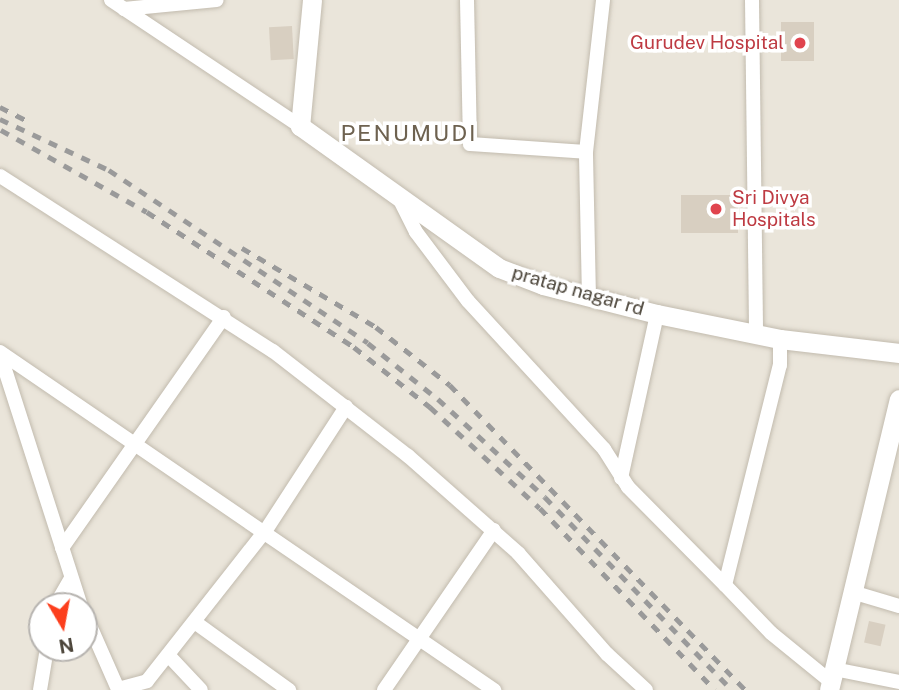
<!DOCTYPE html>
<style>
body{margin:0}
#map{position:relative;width:899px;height:690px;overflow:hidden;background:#f6f3ec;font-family:"Public Sans",sans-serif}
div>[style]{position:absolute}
.residential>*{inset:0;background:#eae5da}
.building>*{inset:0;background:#d8cfc1;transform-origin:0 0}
.roads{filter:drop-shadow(0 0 2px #c2bbae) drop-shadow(0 0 2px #c2bbae)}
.minor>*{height:14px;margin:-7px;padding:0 7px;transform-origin:7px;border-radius:7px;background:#fff}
.tertiary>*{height:19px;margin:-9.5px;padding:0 9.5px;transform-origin:9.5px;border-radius:9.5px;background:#fff}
.rail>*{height:4.5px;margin-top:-2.25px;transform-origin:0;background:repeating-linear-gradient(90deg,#9a9a9a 0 9px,transparent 0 18px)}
.dots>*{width:19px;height:19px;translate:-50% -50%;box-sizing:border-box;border:4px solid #fff;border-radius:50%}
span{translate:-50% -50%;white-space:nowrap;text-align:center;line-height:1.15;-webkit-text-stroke:7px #fff;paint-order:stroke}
.health-label{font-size:19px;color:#be3a42}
.right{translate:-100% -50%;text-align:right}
.left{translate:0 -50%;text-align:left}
.street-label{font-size:19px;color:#4b4439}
.quarter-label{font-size:23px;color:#6e6250;letter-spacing:2px}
.north{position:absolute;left:28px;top:592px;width:70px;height:70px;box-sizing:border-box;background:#fff;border:2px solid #b7b4b0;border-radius:50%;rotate:170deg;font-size:19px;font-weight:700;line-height:28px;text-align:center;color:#4b4439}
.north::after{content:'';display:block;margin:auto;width:24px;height:32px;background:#fc3f1d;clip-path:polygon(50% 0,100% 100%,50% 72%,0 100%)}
</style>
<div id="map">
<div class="residential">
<div style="clip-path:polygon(evenodd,0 0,899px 0,899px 690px,0 690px,0 0,42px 606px,84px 606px,84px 648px,42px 648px,42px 606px)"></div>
</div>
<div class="building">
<div style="left:781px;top:22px;width:33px;height:39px"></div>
<div style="left:292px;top:26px;width:33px;height:23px;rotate:87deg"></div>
<div style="left:681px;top:195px;width:57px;height:38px"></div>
<div style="left:869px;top:621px;width:17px;height:22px;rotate:13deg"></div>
</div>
<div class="roads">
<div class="minor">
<div style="left:111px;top:0;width:227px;rotate:33.7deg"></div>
<div style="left:467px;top:0;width:144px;rotate:88.8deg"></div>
<div style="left:470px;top:144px;width:116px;rotate:3.9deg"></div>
<div style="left:752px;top:0;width:334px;rotate:89.3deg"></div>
<div style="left:124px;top:9px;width:93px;rotate:-5.5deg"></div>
<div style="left:0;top:176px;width:324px;rotate:32.7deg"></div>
<div style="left:273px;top:351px;width:171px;rotate:37.9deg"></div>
<div style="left:408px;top:456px;width:147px;rotate:41.4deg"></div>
<div style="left:518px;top:553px;width:135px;rotate:48.6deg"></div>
<div style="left:607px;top:654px;width:53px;rotate:42.7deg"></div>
<div style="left:398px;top:196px;width:40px;rotate:63.4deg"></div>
<div style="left:416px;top:232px;width:86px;rotate:53deg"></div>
<div style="left:468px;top:301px;width:201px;rotate:47.4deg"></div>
<div style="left:604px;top:449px;width:45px;rotate:57.7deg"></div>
<div style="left:628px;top:487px;width:138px;rotate:45.3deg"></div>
<div style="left:725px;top:585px;width:227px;rotate:-76deg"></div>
<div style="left:780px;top:365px;width:26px;rotate:-90deg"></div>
<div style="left:589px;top:298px;width:146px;rotate:-91.2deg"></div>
<div style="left:586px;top:152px;width:153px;rotate:-83.6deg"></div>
<div style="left:0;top:352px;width:599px;rotate:34.38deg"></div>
<div style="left:0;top:354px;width:265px;rotate:72.2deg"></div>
<div style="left:621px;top:478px;width:168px;rotate:-77.6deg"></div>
<div style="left:62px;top:548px;width:282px;rotate:-55deg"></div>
<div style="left:725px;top:585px;width:66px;rotate:46.2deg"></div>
<div style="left:771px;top:633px;width:77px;rotate:39.2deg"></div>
<div style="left:852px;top:592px;width:49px;rotate:16.6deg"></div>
<div style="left:55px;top:606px;width:30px;rotate:-60deg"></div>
<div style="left:84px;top:612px;width:84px;rotate:66.2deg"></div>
<div style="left:118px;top:689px;width:30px;rotate:-15deg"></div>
<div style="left:147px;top:681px;width:192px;rotate:-51.8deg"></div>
<div style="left:266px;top:530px;width:147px;rotate:-57deg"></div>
<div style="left:196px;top:623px;width:115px;rotate:35.8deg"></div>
<div style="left:170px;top:657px;width:45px;rotate:46.8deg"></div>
<div style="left:834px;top:669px;width:66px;rotate:11.3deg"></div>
<div style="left:40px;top:690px;width:43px;rotate:-80.5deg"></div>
<div style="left:384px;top:690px;width:194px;rotate:-55.5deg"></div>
</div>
<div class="tertiary">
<div style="left:312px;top:0;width:127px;rotate:95.4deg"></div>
<div style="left:300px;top:126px;width:244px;rotate:35.5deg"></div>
<div style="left:499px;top:268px;width:47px;rotate:21.1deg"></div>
<div style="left:543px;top:285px;width:118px;rotate:14.3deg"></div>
<div style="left:657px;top:314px;width:126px;rotate:11.5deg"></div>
<div style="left:780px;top:339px;width:120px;rotate:6.7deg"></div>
<div style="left:829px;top:690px;width:299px;rotate:-76.5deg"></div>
</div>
</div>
<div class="rail">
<div style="left:0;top:107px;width:31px;rotate:27deg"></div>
<div style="left:0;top:119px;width:120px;rotate:25.1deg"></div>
<div style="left:109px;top:170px;width:311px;rotate:33.7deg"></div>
<div style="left:368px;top:343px;width:90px;rotate:38.7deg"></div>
<div style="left:438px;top:399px;width:145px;rotate:42.5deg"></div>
<div style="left:545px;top:497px;width:269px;rotate:45.9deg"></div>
<div style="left:1px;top:130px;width:167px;rotate:29.3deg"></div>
<div style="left:147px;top:212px;width:247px;rotate:33.1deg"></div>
<div style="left:354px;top:347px;width:97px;rotate:38.3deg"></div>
<div style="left:430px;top:407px;width:149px;rotate:42.6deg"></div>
<div style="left:540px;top:508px;width:252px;rotate:46.1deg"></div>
<div style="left:242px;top:248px;width:156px;rotate:30.5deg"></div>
<div style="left:376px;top:327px;width:94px;rotate:38.1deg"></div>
<div style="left:450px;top:385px;width:425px;rotate:45.9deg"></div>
</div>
<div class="dots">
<div style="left:800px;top:43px;background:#e0444e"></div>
<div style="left:716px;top:209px;background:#e0444e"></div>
</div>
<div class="health-label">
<span class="right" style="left:784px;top:43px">Gurudev Hospital</span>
<span class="left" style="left:732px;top:209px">Sri Divya<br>Hospitals</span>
</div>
<div class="street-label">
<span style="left:578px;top:291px;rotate:16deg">pratap nagar rd</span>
</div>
<div class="quarter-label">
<span style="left:409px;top:133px">PENUMUDI</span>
</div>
<div class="north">N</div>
</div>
